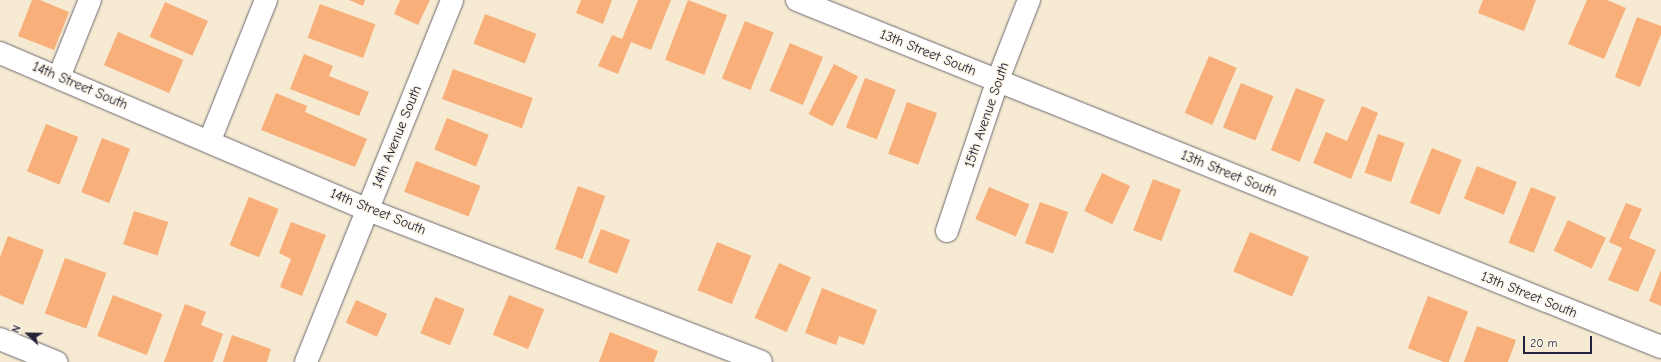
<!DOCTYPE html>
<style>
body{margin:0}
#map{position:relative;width:1661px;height:362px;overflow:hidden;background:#f6ead2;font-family:"Comic Neue",sans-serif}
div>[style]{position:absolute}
.building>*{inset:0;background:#f8af7a;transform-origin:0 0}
.roads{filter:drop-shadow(0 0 1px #6c6870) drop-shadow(0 0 1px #6c6870)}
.minor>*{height:22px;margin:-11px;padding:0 11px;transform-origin:11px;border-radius:11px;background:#fff}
span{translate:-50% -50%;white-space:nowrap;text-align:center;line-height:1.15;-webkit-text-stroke:3px #fcf5e5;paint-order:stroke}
.street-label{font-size:14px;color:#22223b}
.north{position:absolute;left:8px;top:314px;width:40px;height:40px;-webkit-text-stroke:3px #fcf5e5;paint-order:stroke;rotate:292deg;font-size:11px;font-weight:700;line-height:16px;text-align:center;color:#22223b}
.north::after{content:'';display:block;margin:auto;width:14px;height:18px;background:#22223b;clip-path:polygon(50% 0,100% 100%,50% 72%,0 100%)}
.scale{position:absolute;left:1523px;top:336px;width:69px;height:18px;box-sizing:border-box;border:2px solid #22223b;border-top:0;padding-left:5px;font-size:12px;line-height:14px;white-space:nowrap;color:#22223b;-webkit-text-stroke:3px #fcf5e5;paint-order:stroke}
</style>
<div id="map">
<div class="building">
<div style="clip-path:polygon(32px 0,40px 0,69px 12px,54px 50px,18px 36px)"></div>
<div style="clip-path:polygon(349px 0,365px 0,363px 6px)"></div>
<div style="clip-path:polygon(400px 0,430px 0,418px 25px,394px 14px)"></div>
<div style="clip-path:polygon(581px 0,612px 0,603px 24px,576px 13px)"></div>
<div style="clip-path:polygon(638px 0,671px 0,651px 50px,631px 42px,618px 74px,598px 66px,612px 35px,622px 39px)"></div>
<div style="left:688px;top:0;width:42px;height:64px;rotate:21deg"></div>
<div style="clip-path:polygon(1483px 0,1536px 0,1524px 31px,1478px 13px)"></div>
<div style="clip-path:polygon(1587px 0,1607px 0,1626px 8px,1604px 59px,1568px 44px)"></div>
<div style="left:165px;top:2px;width:47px;height:38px;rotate:24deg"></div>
<div style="left:320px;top:4px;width:59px;height:36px;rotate:20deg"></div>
<div style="left:485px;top:14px;width:55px;height:32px;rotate:21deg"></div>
<div style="clip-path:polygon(1637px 17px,1661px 26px,1661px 34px,1640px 87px,1615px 77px)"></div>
<div style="left:745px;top:21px;width:31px;height:62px;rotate:22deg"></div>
<div style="left:118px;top:32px;width:71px;height:36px;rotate:23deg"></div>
<div style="left:790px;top:43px;width:36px;height:52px;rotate:23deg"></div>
<div style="clip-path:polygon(304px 54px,333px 66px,329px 76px,369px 92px,359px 116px,290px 89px)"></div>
<div style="left:1209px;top:56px;width:30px;height:62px;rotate:23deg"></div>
<div style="left:834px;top:64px;width:27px;height:56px;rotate:27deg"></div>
<div style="left:453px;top:69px;width:85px;height:32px;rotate:20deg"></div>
<div style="left:865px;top:78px;width:33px;height:53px;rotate:21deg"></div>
<div style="left:1241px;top:83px;width:35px;height:48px;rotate:22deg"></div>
<div style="left:1296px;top:88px;width:31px;height:67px;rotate:22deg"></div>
<div style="clip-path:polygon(276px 93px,307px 106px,305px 112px,367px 139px,355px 167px,261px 130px)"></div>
<div style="left:907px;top:102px;width:32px;height:55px;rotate:20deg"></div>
<div style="clip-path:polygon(1362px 106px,1378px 113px,1351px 179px,1313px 163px,1326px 132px,1347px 141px)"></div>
<div style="left:447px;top:118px;width:45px;height:34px;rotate:22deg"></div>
<div style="left:46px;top:124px;width:35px;height:51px;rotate:22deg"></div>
<div style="left:1378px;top:134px;width:28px;height:41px;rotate:19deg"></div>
<div style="left:102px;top:138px;width:30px;height:58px;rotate:21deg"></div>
<div style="left:1432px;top:148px;width:32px;height:59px;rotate:22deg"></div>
<div style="left:416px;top:161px;width:69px;height:33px;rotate:21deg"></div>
<div style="left:1477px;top:166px;width:43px;height:35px;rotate:22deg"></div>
<div style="left:1102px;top:173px;width:31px;height:42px;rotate:25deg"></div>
<div style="left:1153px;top:179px;width:30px;height:55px;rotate:21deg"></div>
<div style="left:578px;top:186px;width:29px;height:67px;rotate:20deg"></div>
<div style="left:989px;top:187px;width:44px;height:35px;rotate:23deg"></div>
<div style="left:1531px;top:187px;width:27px;height:60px;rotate:22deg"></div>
<div style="left:249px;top:197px;width:32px;height:52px;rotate:22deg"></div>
<div style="left:1040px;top:202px;width:30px;height:44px;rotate:20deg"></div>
<div style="clip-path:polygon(1626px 203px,1642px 209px,1629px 238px,1656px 250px,1638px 292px,1608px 280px,1622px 248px,1609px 242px)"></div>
<div style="left:134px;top:211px;width:36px;height:35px;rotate:18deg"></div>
<div style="left:1568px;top:220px;width:42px;height:34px;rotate:25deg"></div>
<div style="clip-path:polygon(291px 222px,326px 235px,302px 296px,280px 287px,291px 259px,279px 253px)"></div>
<div style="left:601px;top:229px;width:31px;height:36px;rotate:21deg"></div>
<div style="left:1250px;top:232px;width:64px;height:43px;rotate:23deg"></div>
<div style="clip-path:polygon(8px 236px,44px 250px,23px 305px,0 295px,0 257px)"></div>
<div style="left:717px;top:242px;width:37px;height:52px;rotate:22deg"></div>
<div style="left:65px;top:258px;width:44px;height:59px;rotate:20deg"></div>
<div style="left:779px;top:263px;width:35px;height:60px;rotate:24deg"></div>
<div style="clip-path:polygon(1661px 270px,1661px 306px,1649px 301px)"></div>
<div style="clip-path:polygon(822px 288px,877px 310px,864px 345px,839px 336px,836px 345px,805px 333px)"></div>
<div style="left:113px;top:295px;width:53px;height:44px;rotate:21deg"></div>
<div style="left:509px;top:295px;width:38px;height:43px;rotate:22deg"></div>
<div style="left:1428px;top:296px;width:43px;height:56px;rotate:21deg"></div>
<div style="left:435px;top:297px;width:32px;height:39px;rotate:22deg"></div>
<div style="left:356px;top:300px;width:34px;height:25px;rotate:24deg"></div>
<div style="clip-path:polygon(185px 304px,206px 312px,201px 325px,223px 334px,213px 362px,164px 362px)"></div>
<div style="clip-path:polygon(1477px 326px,1516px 340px,1508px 362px,1464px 362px)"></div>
<div style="clip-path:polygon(610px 332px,658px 351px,654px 362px,599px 362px)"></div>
<div style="clip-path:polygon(232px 335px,271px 349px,267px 362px,223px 362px)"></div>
</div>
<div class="roads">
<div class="minor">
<div style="left:797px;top:0;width:931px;rotate:21.88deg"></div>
<div style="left:0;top:53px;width:400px;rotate:23.1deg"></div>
<div style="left:368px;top:210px;width:421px;rotate:21.1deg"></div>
<div style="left:59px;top:77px;width:83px;rotate:-68.1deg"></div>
<div style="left:210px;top:140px;width:151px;rotate:-68.2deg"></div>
<div style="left:947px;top:231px;width:157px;rotate:-71.4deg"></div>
<div style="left:997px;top:82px;width:88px;rotate:-68.7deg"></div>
<div style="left:0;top:339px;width:61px;rotate:22.3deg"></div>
<div style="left:306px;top:362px;width:390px;rotate:-68deg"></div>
</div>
</div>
<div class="street-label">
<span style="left:928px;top:53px;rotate:22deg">13th Street South</span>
<span style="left:80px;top:86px;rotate:23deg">14th Street South</span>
<span style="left:987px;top:115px;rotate:-71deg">15th Avenue South</span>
<span style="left:397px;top:137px;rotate:-68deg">14th Avenue South</span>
<span style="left:1229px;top:174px;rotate:22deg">13th Street South</span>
<span style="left:378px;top:212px;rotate:22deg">14th Street South</span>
<span style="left:1529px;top:295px;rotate:22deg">13th Street South</span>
</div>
<div class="north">N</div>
<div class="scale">20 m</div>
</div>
